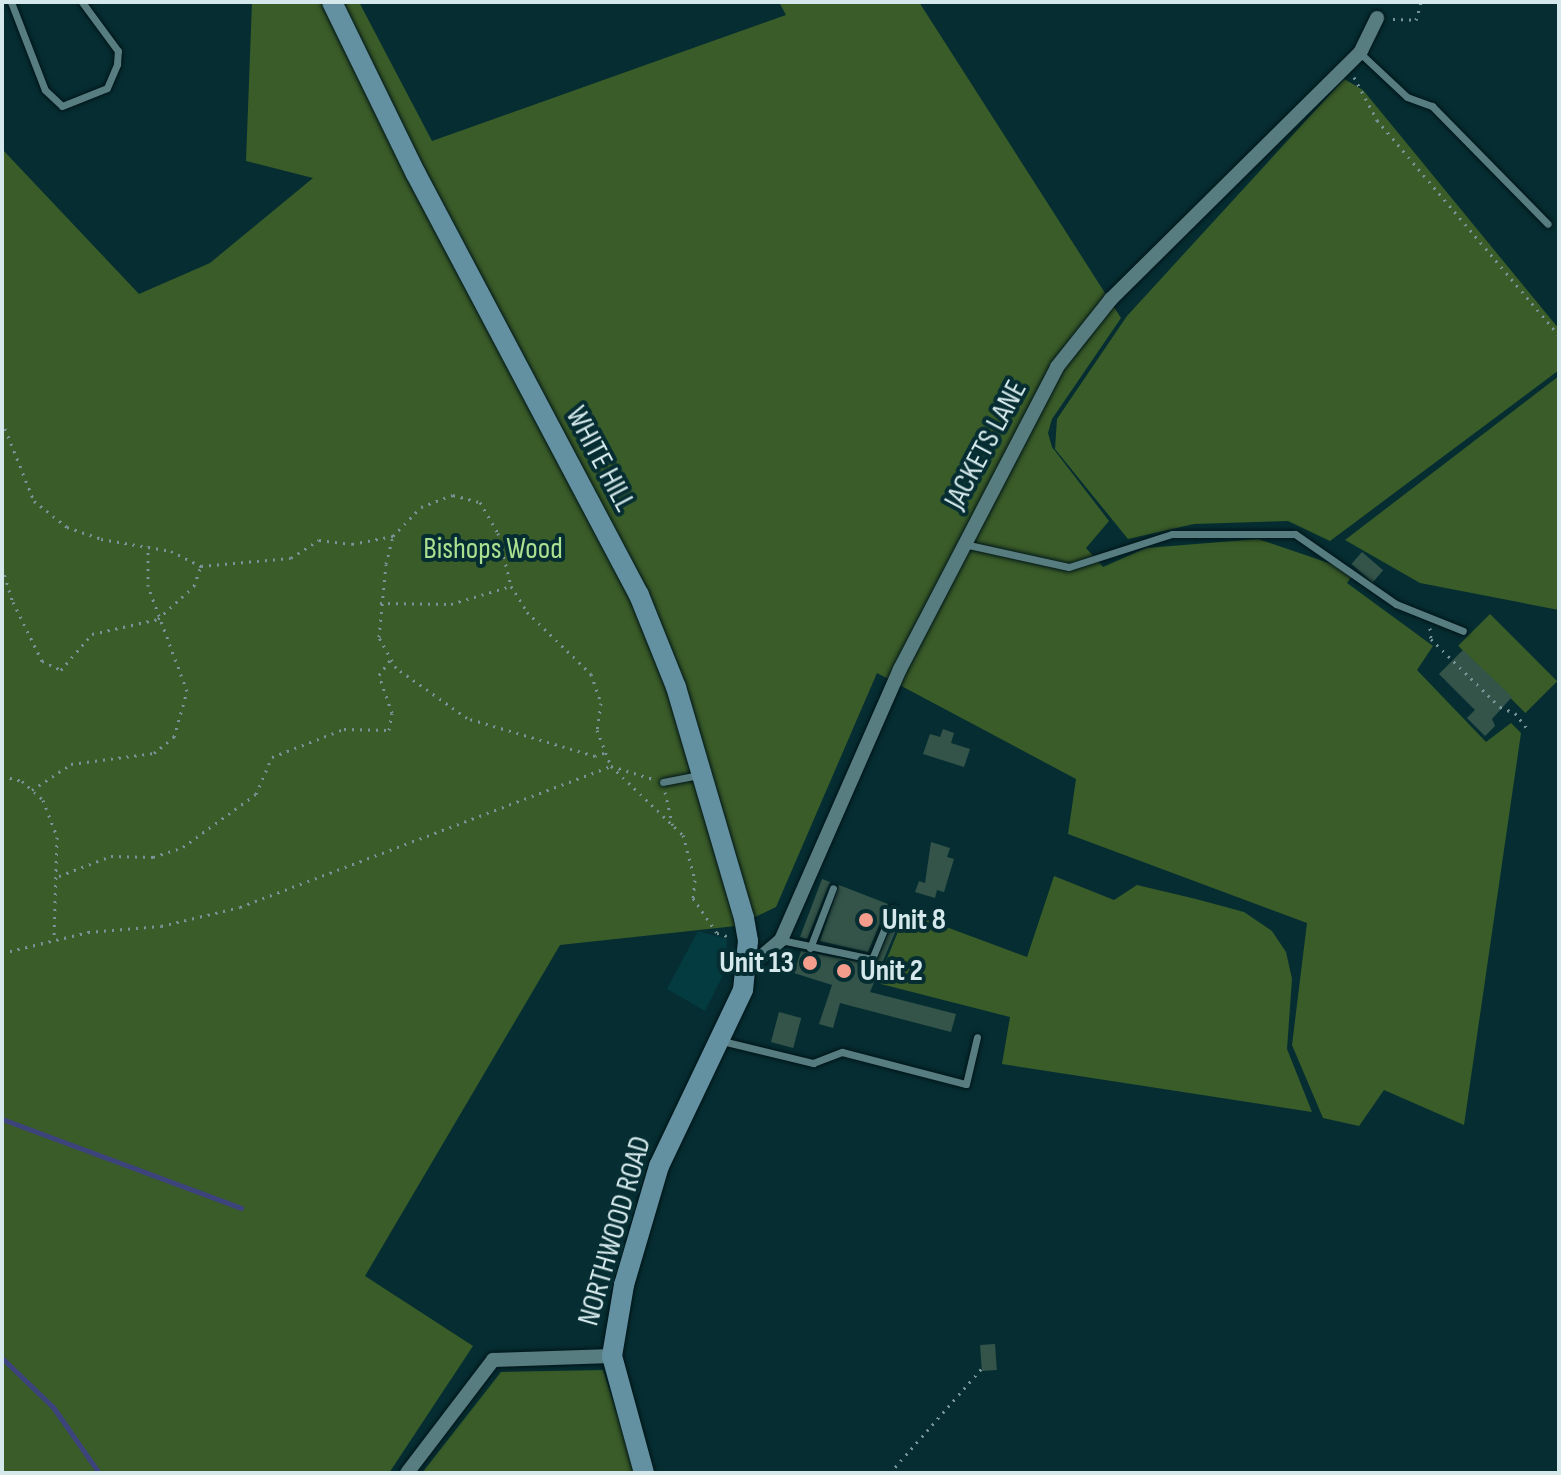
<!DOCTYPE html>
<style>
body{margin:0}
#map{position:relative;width:1561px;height:1475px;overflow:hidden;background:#062e32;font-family:"Sofia Sans Condensed",sans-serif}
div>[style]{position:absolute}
.built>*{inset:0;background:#043b40}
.green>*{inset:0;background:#3a5c28;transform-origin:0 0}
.stream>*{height:5px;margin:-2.5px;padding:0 2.5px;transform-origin:2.5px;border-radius:2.5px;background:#3c447b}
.building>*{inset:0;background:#345449;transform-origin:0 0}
.path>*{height:3px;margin-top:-1.5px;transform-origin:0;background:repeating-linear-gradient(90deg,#779498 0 2px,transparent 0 8px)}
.roads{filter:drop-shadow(0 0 2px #001518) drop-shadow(0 0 2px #001518)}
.lane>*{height:7px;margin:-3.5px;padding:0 3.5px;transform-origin:3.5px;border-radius:3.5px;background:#577d81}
.street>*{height:14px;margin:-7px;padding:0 7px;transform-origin:7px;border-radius:7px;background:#577d81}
.secondary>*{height:20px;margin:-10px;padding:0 10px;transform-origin:10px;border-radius:10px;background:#6491a2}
.dots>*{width:22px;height:22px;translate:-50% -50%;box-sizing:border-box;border:4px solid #062e32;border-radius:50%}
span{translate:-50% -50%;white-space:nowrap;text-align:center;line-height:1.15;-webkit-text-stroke:8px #062e32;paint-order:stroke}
.street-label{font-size:30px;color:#d5e9ec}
.park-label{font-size:30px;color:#aae190}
.poi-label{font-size:30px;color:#d5e9ec;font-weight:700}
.left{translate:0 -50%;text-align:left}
.right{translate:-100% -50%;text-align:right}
.frame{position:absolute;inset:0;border:4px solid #d5e9ec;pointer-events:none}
</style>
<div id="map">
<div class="built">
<div style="clip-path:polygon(698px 931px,727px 939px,725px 971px,705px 1011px,667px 989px)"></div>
</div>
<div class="green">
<div style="clip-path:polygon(252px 2px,359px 2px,432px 141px,786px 15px,779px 2px,919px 2px,1121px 318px,1052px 419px,1048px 433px,1052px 447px,1109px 521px,1086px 548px,1103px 567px,1146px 548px,1258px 539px,1355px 572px,1347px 583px,1433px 646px,1417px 670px,1486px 742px,1511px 723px,1521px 733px,1464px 1125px,1384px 1090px,1359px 1126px,1323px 1118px,1292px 1045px,1307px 923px,1068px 834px,1076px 779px,877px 673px,776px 907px,736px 926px,560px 945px,365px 1276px,473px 1346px,389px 1473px,2px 1473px,2px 149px,139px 294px,210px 263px,313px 178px,246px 161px)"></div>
<div style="clip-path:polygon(1344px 79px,1363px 90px,1559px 329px,1559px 370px,1330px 541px,1288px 521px,1194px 524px,1128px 539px,1055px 449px,1057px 419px,1127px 316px)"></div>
<div style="clip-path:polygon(1559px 376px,1559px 610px,1420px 583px,1345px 540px)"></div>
<div style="left:1490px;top:614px;width:95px;height:45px;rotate:45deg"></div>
<div style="clip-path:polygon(1054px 876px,1114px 900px,1137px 885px,1196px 899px,1244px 912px,1272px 931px,1286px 952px,1292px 979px,1287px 1049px,1312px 1112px,1002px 1064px,1010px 1017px,877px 983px,906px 912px,1027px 957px)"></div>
<div style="clip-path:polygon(603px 1370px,636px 1473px,422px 1473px,501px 1372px)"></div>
</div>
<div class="stream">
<div style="left:2px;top:1119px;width:255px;rotate:20.4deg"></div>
<div style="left:2px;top:1358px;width:71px;rotate:43.9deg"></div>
<div style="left:53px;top:1407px;width:80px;rotate:55.1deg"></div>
</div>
<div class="building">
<div style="left:1362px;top:552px;width:28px;height:16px;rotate:41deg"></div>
<div style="clip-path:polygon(1463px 650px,1512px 697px,1492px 719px,1495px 726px,1485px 736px,1467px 718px,1475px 710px,1439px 674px)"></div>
<div style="clip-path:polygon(943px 729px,954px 733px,951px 743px,970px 749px,964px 767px,923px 754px,930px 734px,940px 737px)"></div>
<div style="clip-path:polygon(931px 842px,950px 848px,947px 857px,954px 859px,944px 892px,937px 890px,935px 898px,915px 892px,919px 881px,925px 883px)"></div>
<div style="clip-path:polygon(822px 879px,830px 882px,807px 939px,800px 937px)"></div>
<div style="clip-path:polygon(839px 885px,888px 904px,868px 952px,820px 941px)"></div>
<div style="clip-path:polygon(899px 909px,904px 911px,870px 992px,956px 1014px,951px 1032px,840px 1003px,833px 1028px,819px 1024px,832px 985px,794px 973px,801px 951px,874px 965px)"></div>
<div style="left:779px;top:1012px;width:23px;height:31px;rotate:15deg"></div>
<div style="left:995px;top:1344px;width:26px;height:15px;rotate:86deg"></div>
</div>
<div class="path">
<div style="left:1393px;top:19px;width:23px;rotate:2deg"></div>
<div style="left:1416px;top:20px;width:19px;rotate:-74deg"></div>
<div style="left:1354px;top:77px;width:49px;rotate:61.9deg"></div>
<div style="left:1377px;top:120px;width:282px;rotate:49.8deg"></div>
<div style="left:2px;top:421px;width:86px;rotate:68.2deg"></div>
<div style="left:34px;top:501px;width:42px;rotate:38.2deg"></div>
<div style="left:67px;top:527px;width:36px;rotate:19deg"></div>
<div style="left:101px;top:539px;width:71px;rotate:9.7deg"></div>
<div style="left:171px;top:551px;width:34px;rotate:27deg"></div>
<div style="left:201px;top:566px;width:90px;rotate:-5.1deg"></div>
<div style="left:291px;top:558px;width:33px;rotate:-33deg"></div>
<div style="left:319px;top:540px;width:33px;rotate:7deg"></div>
<div style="left:352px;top:544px;width:42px;rotate:-11deg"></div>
<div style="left:2px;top:567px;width:37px;rotate:73deg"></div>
<div style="left:13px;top:602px;width:66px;rotate:63.8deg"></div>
<div style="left:42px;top:661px;width:21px;rotate:25deg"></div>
<div style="left:61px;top:670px;width:48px;rotate:-49.3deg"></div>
<div style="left:92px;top:634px;width:68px;rotate:-12.8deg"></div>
<div style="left:158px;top:619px;width:49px;rotate:-42.5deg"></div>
<div style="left:194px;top:586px;width:21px;rotate:-71deg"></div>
<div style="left:380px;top:603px;width:71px;rotate:0.8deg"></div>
<div style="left:451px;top:604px;width:63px;rotate:-16.7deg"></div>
<div style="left:1430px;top:628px;width:11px;rotate:85deg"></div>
<div style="left:1431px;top:639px;width:97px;rotate:44.6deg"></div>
<div style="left:1500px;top:707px;width:16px;rotate:22deg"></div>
<div style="left:1515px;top:713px;width:24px;rotate:52deg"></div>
<div style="left:604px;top:753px;width:9px;rotate:162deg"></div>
<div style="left:595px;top:756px;width:134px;rotate:-163.5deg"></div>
<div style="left:467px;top:718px;width:87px;rotate:-144.8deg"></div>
<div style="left:396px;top:668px;width:35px;rotate:-119deg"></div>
<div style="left:379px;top:637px;width:73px;rotate:-84.5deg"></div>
<div style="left:386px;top:564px;width:29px;rotate:-76deg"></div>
<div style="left:393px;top:536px;width:40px;rotate:-46deg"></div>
<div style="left:421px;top:507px;width:34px;rotate:-21deg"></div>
<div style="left:453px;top:495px;width:28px;rotate:15deg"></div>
<div style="left:480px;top:502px;width:36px;rotate:60deg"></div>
<div style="left:498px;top:533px;width:55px;rotate:76.2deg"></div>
<div style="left:511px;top:586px;width:31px;rotate:58deg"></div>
<div style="left:527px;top:612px;width:89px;rotate:44.1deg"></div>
<div style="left:591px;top:674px;width:31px;rotate:71deg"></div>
<div style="left:601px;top:703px;width:27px;rotate:98deg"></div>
<div style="left:597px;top:730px;width:39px;rotate:69deg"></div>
<div style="left:611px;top:766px;width:100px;rotate:43.8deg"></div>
<div style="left:683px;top:835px;width:47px;rotate:75.1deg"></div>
<div style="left:695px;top:880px;width:18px;rotate:96deg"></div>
<div style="left:693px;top:898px;width:42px;rotate:55.6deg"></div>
<div style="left:717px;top:933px;width:14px;rotate:17deg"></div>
<div style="left:2px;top:776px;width:21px;rotate:14deg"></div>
<div style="left:22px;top:781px;width:28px;rotate:42deg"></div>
<div style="left:43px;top:800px;width:40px;rotate:69deg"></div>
<div style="left:57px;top:837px;width:103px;rotate:91.7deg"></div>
<div style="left:32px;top:790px;width:47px;rotate:-33.7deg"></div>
<div style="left:71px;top:764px;width:84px;rotate:-7.5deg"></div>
<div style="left:154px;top:753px;width:26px;rotate:-39deg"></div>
<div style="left:174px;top:737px;width:48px;rotate:-74.2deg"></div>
<div style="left:187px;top:691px;width:112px;rotate:-110.4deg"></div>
<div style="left:148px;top:586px;width:40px;rotate:-90deg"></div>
<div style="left:665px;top:792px;width:36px;rotate:77deg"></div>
<div style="left:59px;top:876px;width:56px;rotate:-21deg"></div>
<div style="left:111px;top:856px;width:42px;rotate:1.4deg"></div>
<div style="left:153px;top:857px;width:32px;rotate:-18deg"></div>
<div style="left:183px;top:847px;width:90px;rotate:-36deg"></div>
<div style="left:256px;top:794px;width:40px;rotate:-66.6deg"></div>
<div style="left:272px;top:757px;width:77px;rotate:-21.3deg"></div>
<div style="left:344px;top:729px;width:45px;rotate:1.3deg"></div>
<div style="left:389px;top:730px;width:17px;rotate:-80deg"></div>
<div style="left:392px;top:713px;width:40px;rotate:-108.9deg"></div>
<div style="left:379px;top:675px;width:20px;rotate:-53deg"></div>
<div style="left:2px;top:953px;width:89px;rotate:-13.7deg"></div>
<div style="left:88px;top:932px;width:73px;rotate:-4.7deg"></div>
<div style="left:161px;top:926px;width:81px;rotate:-13.5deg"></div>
<div style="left:240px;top:907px;width:397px;rotate:-20.8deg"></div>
<div style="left:611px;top:766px;width:44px;rotate:17.2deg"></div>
<div style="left:890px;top:1473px;width:140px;rotate:-48.8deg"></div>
</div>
<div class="roads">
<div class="lane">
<div style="left:11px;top:2px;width:94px;rotate:68.9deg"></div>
<div style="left:45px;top:90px;width:23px;rotate:43deg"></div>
<div style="left:62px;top:106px;width:48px;rotate:-21.8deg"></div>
<div style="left:107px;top:88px;width:26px;rotate:-67deg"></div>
<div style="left:117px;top:64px;width:13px;rotate:-86deg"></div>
<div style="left:118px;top:51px;width:61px;rotate:-126.3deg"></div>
<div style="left:1360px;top:53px;width:64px;rotate:43.1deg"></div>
<div style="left:1407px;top:97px;width:27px;rotate:20deg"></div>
<div style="left:1432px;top:106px;width:165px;rotate:45.5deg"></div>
<div style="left:964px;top:544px;width:107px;rotate:12.4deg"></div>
<div style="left:1069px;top:567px;width:108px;rotate:-17.8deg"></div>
<div style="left:1172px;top:534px;width:123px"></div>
<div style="left:1295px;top:534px;width:123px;rotate:34.7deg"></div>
<div style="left:1396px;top:604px;width:72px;rotate:21.9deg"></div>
<div style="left:663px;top:782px;width:37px;rotate:-11deg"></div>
<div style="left:781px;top:940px;width:93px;rotate:11.8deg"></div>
<div style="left:872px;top:959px;width:55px;rotate:-67.6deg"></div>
<div style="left:810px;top:948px;width:64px;rotate:-69deg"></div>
<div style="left:722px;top:1041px;width:94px;rotate:13.6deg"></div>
<div style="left:813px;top:1063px;width:31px;rotate:-21deg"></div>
<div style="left:842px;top:1052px;width:128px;rotate:14.5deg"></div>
<div style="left:966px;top:1084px;width:48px;rotate:-76.8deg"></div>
</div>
<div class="street">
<div style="left:747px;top:969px;width:45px;rotate:-40.5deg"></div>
<div style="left:781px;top:940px;width:296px;rotate:-66.3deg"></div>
<div style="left:900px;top:669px;width:340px;rotate:-62.5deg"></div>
<div style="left:1057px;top:367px;width:87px;rotate:-51.5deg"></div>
<div style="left:1111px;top:299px;width:350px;rotate:-44.7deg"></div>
<div style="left:1360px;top:53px;width:39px;rotate:-64deg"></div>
<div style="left:407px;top:1473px;width:142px;rotate:-52.7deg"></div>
<div style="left:493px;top:1360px;width:119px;rotate:-1.9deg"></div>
</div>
<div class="secondary">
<div style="left:332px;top:2px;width:191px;rotate:64deg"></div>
<div style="left:416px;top:174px;width:476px;rotate:62.1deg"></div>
<div style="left:639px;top:595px;width:99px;rotate:68.1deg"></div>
<div style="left:676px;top:687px;width:241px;rotate:73.6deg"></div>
<div style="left:744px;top:918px;width:23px;rotate:80deg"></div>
<div style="left:748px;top:941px;width:49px;rotate:95.8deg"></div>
<div style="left:743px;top:990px;width:195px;rotate:115.5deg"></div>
<div style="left:659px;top:1166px;width:124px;rotate:106.4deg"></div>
<div style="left:624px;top:1285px;width:72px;rotate:99.6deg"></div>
<div style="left:612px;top:1356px;width:121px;rotate:74.7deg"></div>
</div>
</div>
<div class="dots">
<div style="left:866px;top:920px;background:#f49d8d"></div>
<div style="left:810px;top:963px;background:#f49d8d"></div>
<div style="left:844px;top:971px;background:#f49d8d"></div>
</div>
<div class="street-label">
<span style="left:986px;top:445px;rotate:-62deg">JACKETS LANE</span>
<span style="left:600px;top:459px;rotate:62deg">WHITE HILL</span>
<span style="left:615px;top:1231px;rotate:-74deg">NORTHWOOD ROAD</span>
</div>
<div class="park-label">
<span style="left:493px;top:549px">Bishops Wood</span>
</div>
<div class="poi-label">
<span class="left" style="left:882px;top:920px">Unit 8</span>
<span class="right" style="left:794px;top:963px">Unit 13</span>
<span class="left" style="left:860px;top:971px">Unit 2</span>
</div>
<div class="frame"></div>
</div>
